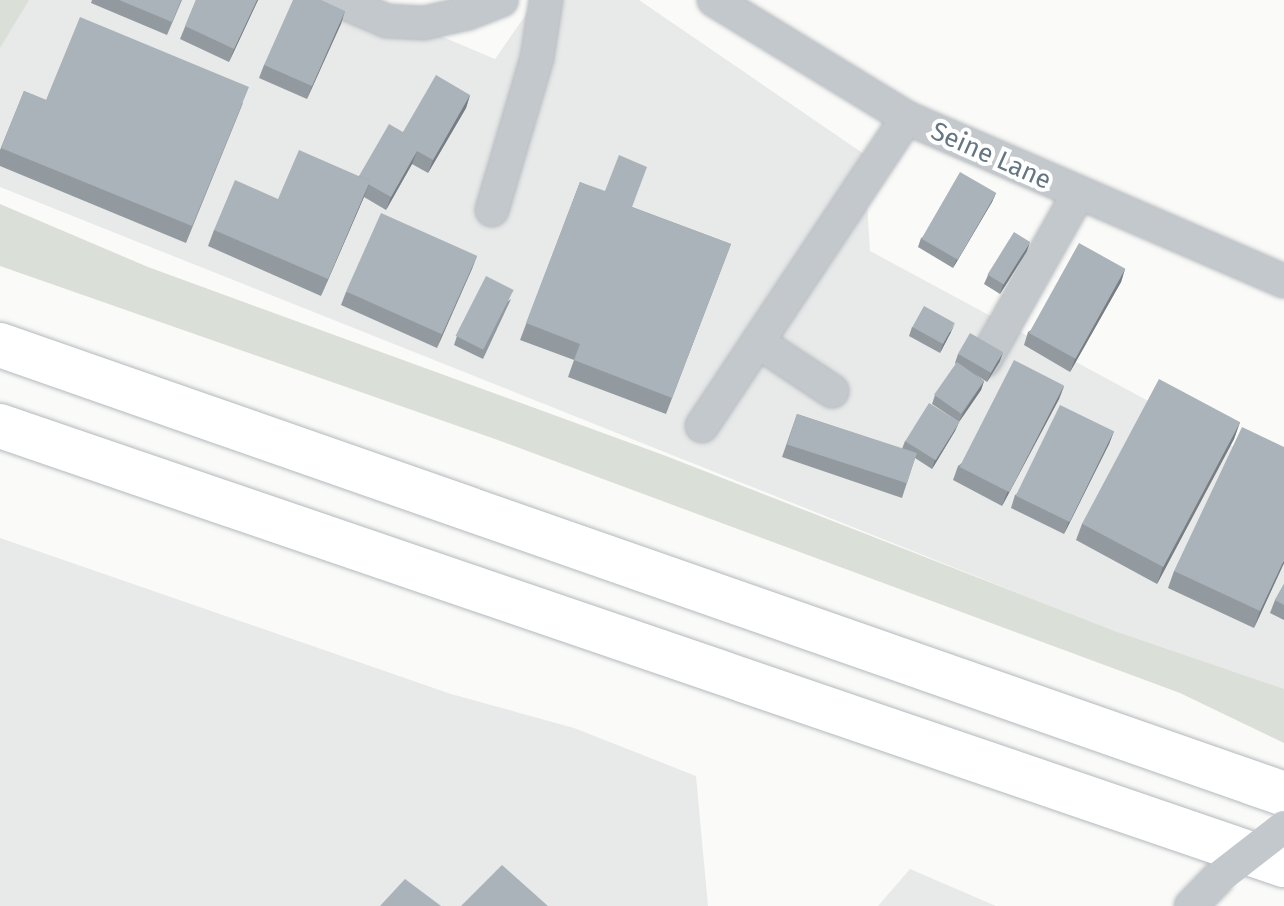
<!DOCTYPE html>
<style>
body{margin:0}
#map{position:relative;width:1284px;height:906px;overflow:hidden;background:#fafaf8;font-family:"Fira Sans",sans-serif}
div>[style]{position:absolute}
.built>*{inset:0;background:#e8e9e9}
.green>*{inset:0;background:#dadfd7}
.roads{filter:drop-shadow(0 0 2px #b4b9bd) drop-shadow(0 0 2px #b4b9bd)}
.minor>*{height:32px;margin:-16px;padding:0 16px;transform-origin:16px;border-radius:16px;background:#c3c8cc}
.highway>*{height:44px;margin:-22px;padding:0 22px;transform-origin:22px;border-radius:22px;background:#fff}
.minor-bridge>*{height:32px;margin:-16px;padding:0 16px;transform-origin:16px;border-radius:16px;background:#c3c8cc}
.wall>*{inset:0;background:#929a9f}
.shaded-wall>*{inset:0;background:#777d82}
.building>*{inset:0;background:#aab3b9;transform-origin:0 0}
span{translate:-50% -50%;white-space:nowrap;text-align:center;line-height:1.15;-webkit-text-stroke:8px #fff;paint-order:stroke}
.street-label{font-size:26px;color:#657683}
</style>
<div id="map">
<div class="built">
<div style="clip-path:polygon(21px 0,355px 0,495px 59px,536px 0,639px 0,864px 154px,870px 251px,1284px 474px,1284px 699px,0 187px,0 24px)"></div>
<div style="clip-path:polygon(0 538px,451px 694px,574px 728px,696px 776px,708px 906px,0 906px)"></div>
<div style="clip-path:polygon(910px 869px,996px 906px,878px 906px)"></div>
</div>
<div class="green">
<div style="clip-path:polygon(0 0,29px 0,0 48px)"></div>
<div style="clip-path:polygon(0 204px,148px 267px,666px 456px,1117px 632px,1284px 689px,1284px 743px,1180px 693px,495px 439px,0 266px)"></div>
</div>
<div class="roads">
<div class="minor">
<div style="left:338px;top:0;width:53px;rotate:23.2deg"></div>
<div style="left:387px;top:21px;width:37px;rotate:3deg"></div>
<div style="left:424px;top:23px;width:45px;rotate:-12.8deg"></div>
<div style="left:468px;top:13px;width:36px;rotate:-21deg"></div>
<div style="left:714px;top:0;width:226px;rotate:31.4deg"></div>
<div style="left:907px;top:118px;width:411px;rotate:23.4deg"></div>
<div style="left:492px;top:210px;width:159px;rotate:-73.5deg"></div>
<div style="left:537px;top:58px;width:59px;rotate:-81.2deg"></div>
<div style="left:758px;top:342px;width:89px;rotate:33.5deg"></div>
<div style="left:985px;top:360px;width:190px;rotate:-60.7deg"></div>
<div style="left:702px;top:426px;width:370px;rotate:-56.4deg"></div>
<div style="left:1191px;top:906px;width:37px;rotate:-46deg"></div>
</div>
<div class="highway">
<div style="left:0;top:345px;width:1360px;rotate:19.27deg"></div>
<div style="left:0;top:426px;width:1357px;rotate:18.88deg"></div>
</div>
</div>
<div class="minor-bridge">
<div style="left:1217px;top:879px;width:85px;rotate:-37.8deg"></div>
</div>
<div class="wall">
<div style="clip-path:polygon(92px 0,182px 0,167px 35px,91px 3px)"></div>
<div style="clip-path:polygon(196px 0,258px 0,229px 62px,180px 39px)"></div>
<div style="clip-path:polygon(345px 11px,307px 99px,259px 78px,264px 65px)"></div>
<div style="clip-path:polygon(24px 91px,46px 100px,243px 103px,186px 243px,0 166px,0 150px)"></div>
<div style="clip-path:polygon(470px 95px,466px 108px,428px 173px,412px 164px,386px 210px,364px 197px,321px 296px,208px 246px,214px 230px,359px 176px,403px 132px)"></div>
<div style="clip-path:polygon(580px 182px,632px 207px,731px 244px,666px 414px,568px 377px,574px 360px,520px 340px)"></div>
<div style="clip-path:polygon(996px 193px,992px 202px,953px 268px,918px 247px,921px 238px)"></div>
<div style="clip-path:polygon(1027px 251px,1000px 294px,984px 284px,988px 275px)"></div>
<div style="clip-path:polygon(477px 256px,437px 348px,341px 305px,346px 292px)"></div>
<div style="clip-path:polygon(1125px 269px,1121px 282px,1070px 372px,1024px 345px,1028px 332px)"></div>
<div style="clip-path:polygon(511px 299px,483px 359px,454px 345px,457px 336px)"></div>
<div style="clip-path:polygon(912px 327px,951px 332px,940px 353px,909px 336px)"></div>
<div style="clip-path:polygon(958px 354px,1000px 361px,987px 382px,975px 374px,984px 381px,981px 390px,959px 422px,932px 404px,935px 395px,956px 364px,955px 363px)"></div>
<div style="clip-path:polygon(1064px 386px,1059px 399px,1002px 506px,953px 480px,958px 466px)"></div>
<div style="clip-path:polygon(797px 414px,902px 449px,905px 441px,959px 422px,955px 431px,932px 469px,915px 458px,902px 498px,782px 457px)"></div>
<div style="clip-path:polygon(1240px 422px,1234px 439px,1157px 584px,1076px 540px,1082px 524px)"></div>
<div style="clip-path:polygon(1114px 431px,1109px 444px,1064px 534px,1011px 508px,1015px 495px)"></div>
<div style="clip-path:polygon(1284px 563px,1254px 628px,1168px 588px,1174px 571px)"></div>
<div style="clip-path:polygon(1284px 584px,1284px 620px,1270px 613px,1275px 600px)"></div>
</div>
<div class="shaded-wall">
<div style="clip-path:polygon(257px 0,258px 0,229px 62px,234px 49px)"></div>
<div style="clip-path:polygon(345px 11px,341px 24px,307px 99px,312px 86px)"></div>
<div style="clip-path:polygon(470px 95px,466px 108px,428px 173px,433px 160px)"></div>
<div style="clip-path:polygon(417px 151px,412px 164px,386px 210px,391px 197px)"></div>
<div style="clip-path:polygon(370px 181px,364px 197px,321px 296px,328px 279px)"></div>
<div style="clip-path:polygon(996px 193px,992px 202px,953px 268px,957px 259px)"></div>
<div style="clip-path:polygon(1030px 242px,1027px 251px,1000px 294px,1003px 285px)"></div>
<div style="clip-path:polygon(477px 256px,472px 269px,437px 348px,442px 335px)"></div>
<div style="clip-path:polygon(1125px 269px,1121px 282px,1070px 372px,1075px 359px)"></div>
<div style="clip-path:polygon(955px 323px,951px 332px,940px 353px,943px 344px)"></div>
<div style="clip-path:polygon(1003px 352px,1000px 361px,987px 382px,991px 373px)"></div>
<div style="clip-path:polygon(984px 381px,981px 390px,959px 422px,963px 413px)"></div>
<div style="clip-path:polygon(1064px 386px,1059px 399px,1002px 506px,1007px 493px)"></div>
<div style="clip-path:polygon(959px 422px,955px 431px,932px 469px,935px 460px)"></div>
<div style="clip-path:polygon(1240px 422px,1234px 439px,1157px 584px,1163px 567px)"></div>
<div style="clip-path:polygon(1114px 431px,1109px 444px,1064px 534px,1069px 521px)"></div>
<div style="clip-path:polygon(1284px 560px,1284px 563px,1254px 628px,1260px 611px)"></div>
</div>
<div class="building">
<div style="clip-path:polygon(119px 0,181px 0,172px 22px)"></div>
<div style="clip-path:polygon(196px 0,257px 0,234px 49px,185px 26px)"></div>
<div style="clip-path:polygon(293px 0,321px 0,345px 11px,312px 86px,264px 65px)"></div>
<div style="clip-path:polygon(80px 17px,249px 87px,192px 226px,1px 148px,24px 91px,46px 100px)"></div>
<div style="clip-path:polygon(436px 75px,470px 95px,433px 160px,417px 151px,391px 197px,368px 184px,370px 181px,359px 176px,389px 124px,403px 132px)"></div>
<div style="clip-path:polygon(299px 150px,370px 181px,328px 279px,214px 230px,235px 180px,278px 199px)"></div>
<div style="clip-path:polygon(619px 155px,647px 167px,632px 207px,731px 244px,672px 398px,574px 360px,580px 344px,526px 323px,580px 182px,605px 191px)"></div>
<div style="left:960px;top:172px;width:42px;height:77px;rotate:30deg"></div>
<div style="left:381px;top:213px;width:105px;height:86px;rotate:24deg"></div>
<div style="left:1014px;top:232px;width:19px;height:50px;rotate:32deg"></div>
<div style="left:1079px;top:243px;width:53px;height:103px;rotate:29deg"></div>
<div style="left:486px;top:276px;width:31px;height:67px;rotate:27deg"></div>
<div style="left:924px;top:306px;width:35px;height:24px;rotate:29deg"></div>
<div style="left:970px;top:333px;width:38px;height:24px;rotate:30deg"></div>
<div style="left:1014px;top:360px;width:56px;height:120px;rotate:27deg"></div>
<div style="left:957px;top:362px;width:33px;height:40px;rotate:35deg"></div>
<div style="left:1159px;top:379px;width:92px;height:164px;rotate:28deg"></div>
<div style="left:929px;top:403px;width:36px;height:45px;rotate:32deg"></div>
<div style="left:1060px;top:405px;width:60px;height:101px;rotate:26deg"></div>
<div style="left:797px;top:414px;width:126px;height:32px;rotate:18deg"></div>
<div style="clip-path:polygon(1242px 427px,1284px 447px,1284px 560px,1260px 611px,1174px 571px)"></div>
<div style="clip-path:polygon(1284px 584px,1284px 605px,1275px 600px)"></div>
<div style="clip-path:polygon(502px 865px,548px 906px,461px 906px)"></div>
<div style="clip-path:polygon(405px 879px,441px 906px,380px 906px)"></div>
</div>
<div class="street-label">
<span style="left:991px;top:156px;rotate:24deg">Seine Lane</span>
</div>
</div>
